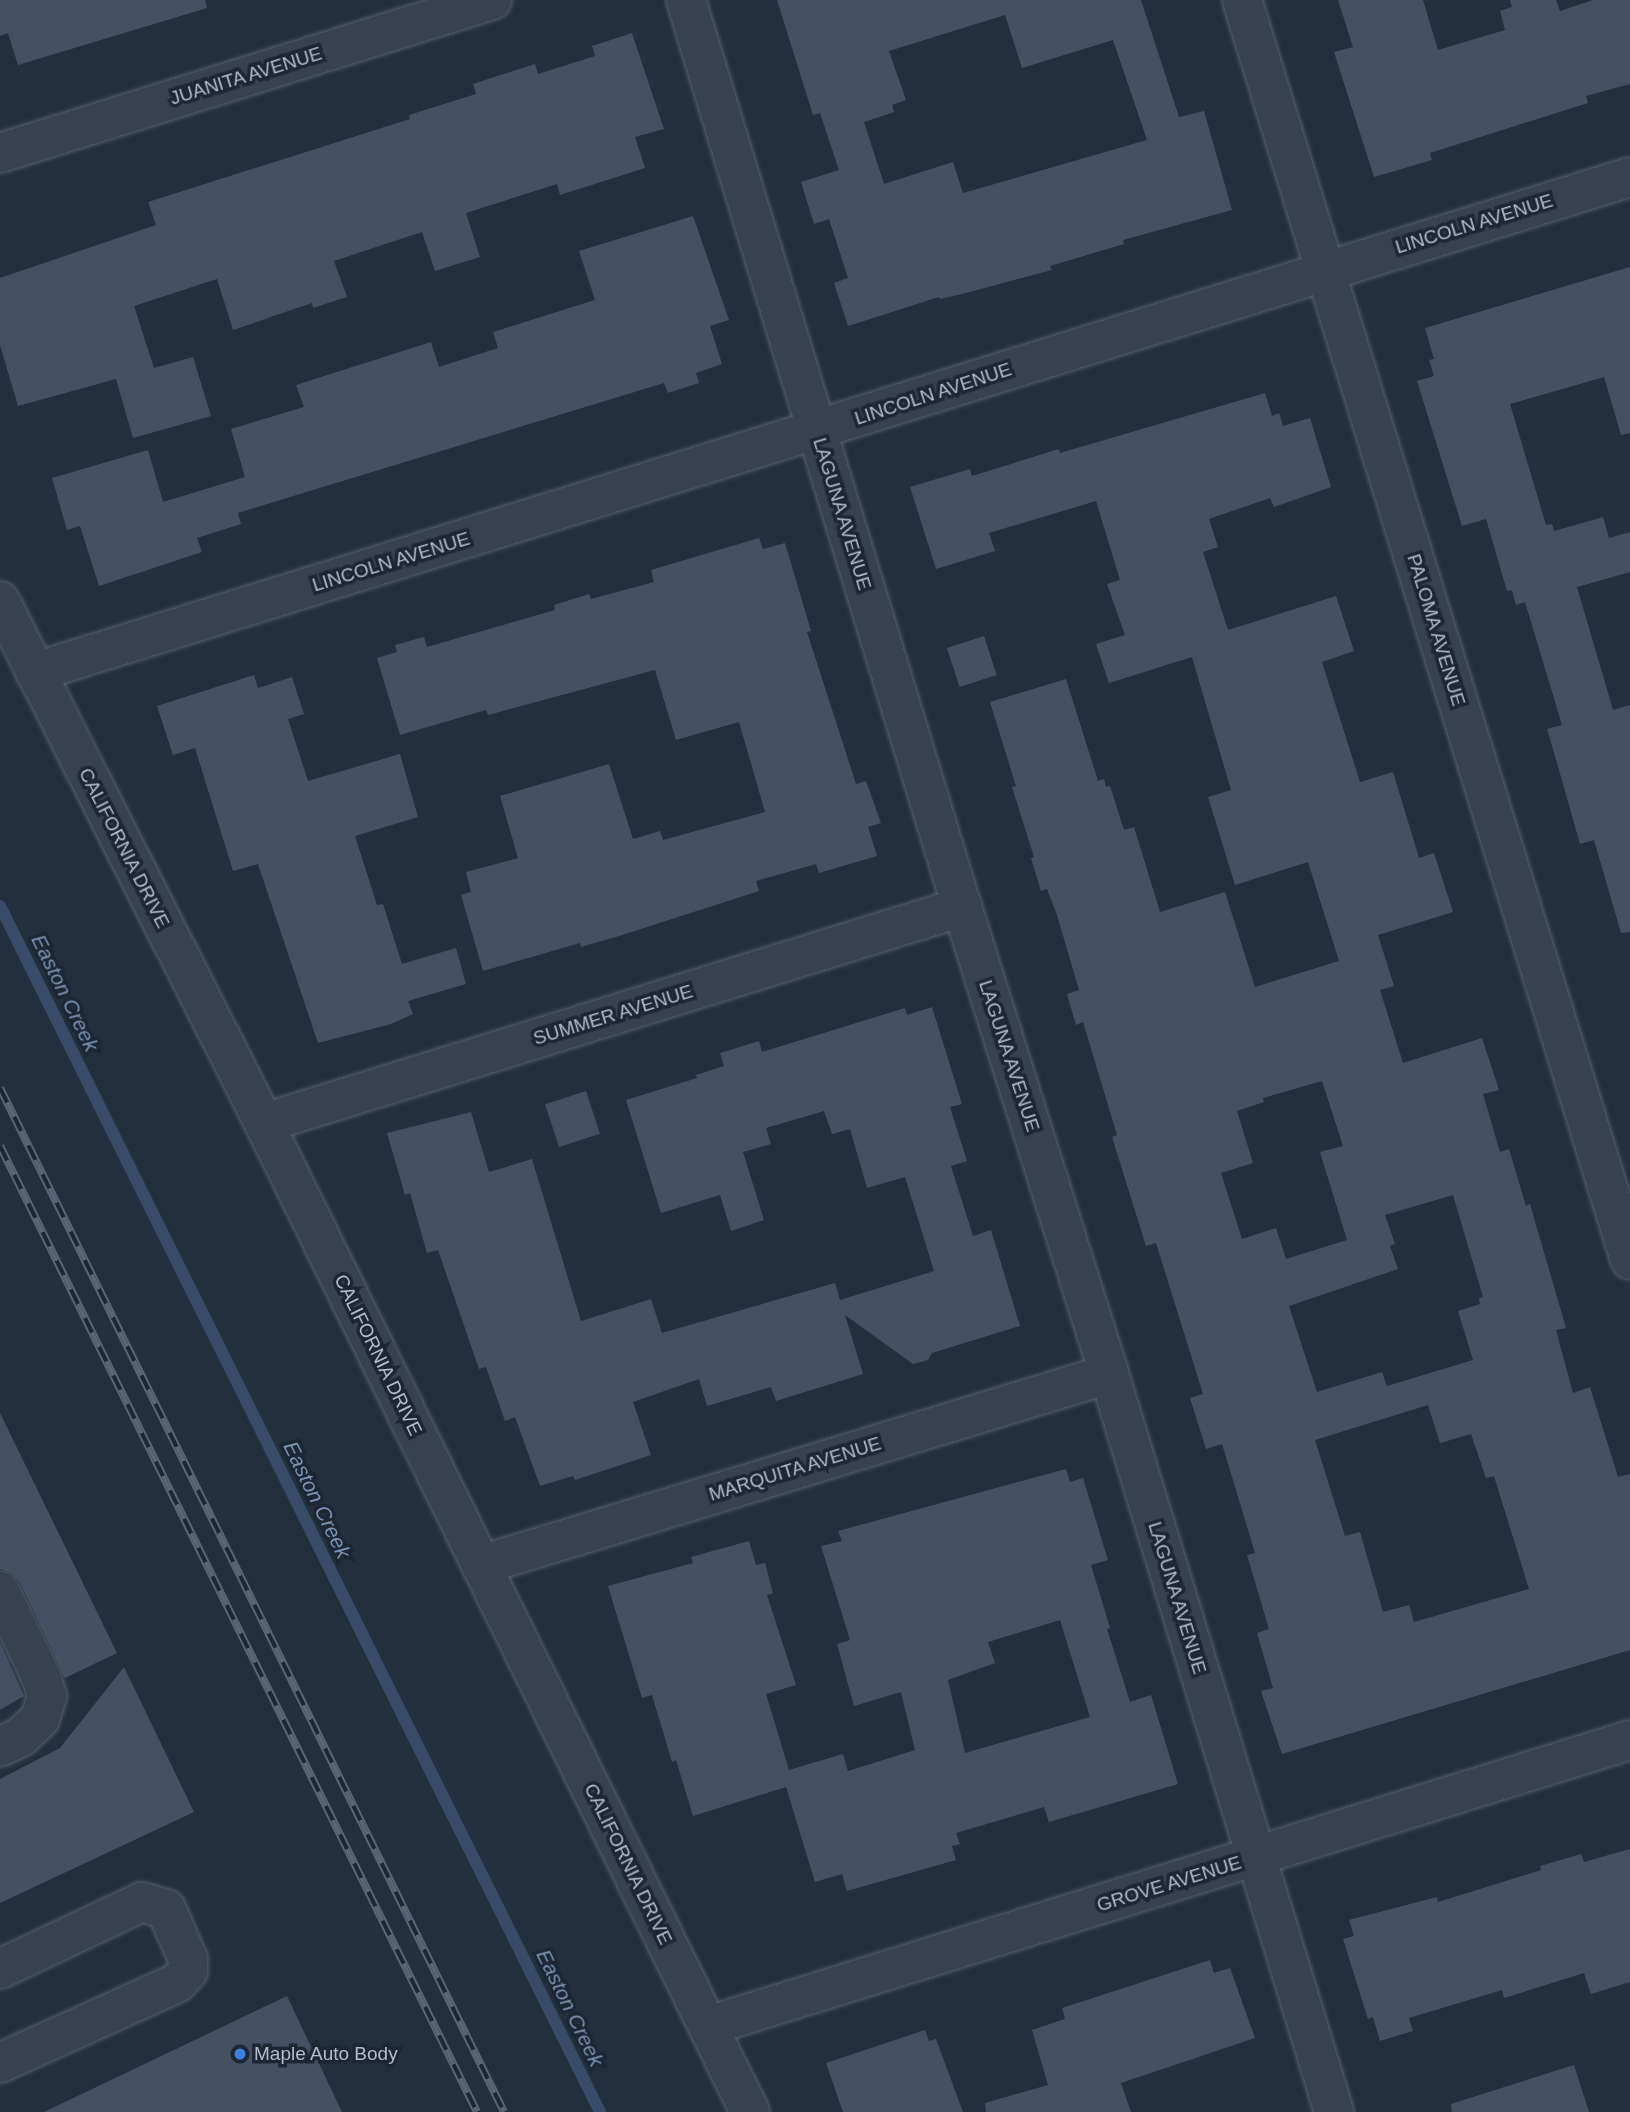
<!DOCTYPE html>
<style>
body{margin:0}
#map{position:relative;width:1630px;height:2112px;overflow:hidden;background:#242f3e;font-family:Helvetica,sans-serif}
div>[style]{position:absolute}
.stream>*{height:12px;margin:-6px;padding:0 6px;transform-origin:6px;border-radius:6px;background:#394c67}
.building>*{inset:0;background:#455162;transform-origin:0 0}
.roads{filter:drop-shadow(0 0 2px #565f6c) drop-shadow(0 0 2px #565f6c)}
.minor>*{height:38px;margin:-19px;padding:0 19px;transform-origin:19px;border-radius:19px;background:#38414e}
.rail>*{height:8px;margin-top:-4px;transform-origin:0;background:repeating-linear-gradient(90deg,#1d2633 0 16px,#5a6575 0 32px);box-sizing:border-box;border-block:2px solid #5a6575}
.dots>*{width:19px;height:19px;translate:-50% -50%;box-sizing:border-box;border:4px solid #1d2633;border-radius:50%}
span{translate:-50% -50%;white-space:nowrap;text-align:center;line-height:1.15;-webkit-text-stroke:7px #1d2633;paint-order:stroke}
.street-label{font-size:19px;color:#b4bcc9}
.poi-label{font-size:19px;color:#b4bcc9}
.left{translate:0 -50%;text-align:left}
.water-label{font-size:21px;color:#7c92b1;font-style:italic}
</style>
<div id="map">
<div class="stream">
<div style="left:0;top:906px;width:1347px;rotate:63.55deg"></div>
</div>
<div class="building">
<div style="clip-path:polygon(0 0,205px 0,207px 8px,18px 65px,8px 33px,0 36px)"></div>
<div style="clip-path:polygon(evenodd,777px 0,1141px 0,1179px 117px,1204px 111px,1232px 210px,1123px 240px,1124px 244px,1050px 266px,1052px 270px,962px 294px,940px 299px,939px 297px,848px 326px,834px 283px,848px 278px,829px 219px,814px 224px,801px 182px,839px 170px,820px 113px,813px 115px,777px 0,1005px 15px,1022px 68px,1113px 40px,1147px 140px,963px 193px,953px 162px,884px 184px,864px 122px,894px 112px,892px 105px,906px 100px,889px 51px,1005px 15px)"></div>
<div style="clip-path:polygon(1338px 0,1423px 0,1438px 50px,1505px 30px,1500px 11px,1512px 7px,1510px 0,1556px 0,1560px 11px,1593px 0,1630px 0,1630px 84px,1586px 96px,1588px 103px,1430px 153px,1432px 160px,1374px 177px,1334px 52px,1353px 47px)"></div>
<div style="clip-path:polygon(632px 33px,664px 129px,635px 137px,645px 168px,560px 195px,557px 184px,466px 213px,480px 257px,435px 271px,422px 232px,334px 261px,347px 297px,313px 308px,312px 303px,233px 330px,217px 279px,134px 306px,154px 368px,193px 357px,211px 416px,133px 438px,116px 379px,18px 406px,0 345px,0 278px,156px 225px,148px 202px,410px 119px,409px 115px,476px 94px,473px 84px,535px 64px,538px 74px,595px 56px,592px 46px)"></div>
<div style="clip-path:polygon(693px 216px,729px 320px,710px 326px,722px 364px,696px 373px,699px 383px,668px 393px,664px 383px,238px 513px,241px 524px,197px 538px,202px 552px,99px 586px,80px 526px,67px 530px,52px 478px,148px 450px,163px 502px,245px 477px,231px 429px,304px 407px,296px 385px,431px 342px,439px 367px,498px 348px,493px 332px,595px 300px,579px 251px)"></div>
<div style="clip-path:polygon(1630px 267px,1630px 433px,1621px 435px,1604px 377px,1510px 404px,1546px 525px,1552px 524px,1554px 531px,1603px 517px,1609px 538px,1630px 532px,1630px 572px,1577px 587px,1613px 710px,1630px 705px,1630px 932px,1621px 933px,1594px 840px,1580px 844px,1557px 763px,1547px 729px,1562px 725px,1525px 602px,1516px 605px,1512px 590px,1507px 591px,1486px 519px,1462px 526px,1417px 381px,1434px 376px,1429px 360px,1434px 359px,1425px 328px)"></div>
<div style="clip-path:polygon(evenodd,1265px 393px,1272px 416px,1279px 413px,1283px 426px,1310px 418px,1331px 487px,1274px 507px,1270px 498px,1209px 519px,1218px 547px,1203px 552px,1228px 630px,1336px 596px,1354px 651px,1322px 662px,1360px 782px,1393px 772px,1419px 858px,1434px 853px,1453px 912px,1378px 935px,1394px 986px,1380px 990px,1403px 1063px,1482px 1038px,1499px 1090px,1483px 1094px,1500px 1152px,1509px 1149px,1526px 1206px,1530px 1204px,1566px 1328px,1556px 1330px,1573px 1393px,1590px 1387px,1618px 1477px,1630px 1474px,1630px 1650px,1282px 1754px,1261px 1691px,1273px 1688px,1257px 1633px,1269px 1629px,1247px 1555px,1255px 1553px,1222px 1444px,1206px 1449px,1190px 1398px,1203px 1394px,1156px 1243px,1146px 1246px,1112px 1137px,1117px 1135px,1083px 1022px,1076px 1025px,1067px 994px,1079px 990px,1057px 915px,1047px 889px,1041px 891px,1031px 858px,1034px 857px,1012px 787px,1016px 786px,990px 702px,1066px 679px,1098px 781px,1104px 779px,1106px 787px,1110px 786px,1124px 830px,1134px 827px,1160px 912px,1225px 892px,1255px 987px,1339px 961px,1308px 862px,1235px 885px,1208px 797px,1231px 790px,1192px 657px,1109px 683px,1096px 644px,1125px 635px,1107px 584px,1120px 580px,1096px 501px,989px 533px,995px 551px,936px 569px,910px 487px,970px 469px,972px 476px,1059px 449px,1060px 453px,1265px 393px,1322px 1081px,1343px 1146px,1320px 1152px,1347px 1240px,1286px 1259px,1276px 1228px,1242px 1239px,1221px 1173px,1253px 1163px,1237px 1111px,1264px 1102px,1263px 1098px,1322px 1081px,1265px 393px,1453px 1195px,1483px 1297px,1479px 1298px,1480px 1304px,1458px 1311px,1473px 1360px,1387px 1386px,1382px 1372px,1317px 1392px,1289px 1306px,1398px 1269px,1390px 1246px,1395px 1244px,1385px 1215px,1453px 1195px,1265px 393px,1428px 1405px,1440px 1443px,1471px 1434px,1486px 1478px,1494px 1476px,1529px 1589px,1414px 1622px,1409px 1605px,1383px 1612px,1360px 1532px,1345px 1536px,1315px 1440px,1428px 1405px)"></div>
<div style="clip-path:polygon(759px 538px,763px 549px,785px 543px,811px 631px,807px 632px,856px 784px,866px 781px,881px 823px,868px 827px,877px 856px,819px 873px,816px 864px,756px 881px,759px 891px,619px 936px,581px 947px,580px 943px,483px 971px,461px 895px,471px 892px,466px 872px,518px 858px,500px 796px,609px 764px,633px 839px,660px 831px,663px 840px,765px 812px,739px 722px,676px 740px,655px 670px,488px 715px,486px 710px,400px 735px,377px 658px,397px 652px,395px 645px,424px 637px,427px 647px,555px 610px,554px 605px,589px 594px,591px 599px,654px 582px,651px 570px)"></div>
<div style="left:984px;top:636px;width:41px;height:39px;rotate:72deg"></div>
<div style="clip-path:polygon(254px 675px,258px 688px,292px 677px,304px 714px,288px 719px,308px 781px,400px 754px,418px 817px,355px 836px,377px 905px,383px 904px,402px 964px,456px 948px,466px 984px,408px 1001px,413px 1014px,391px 1024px,318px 1043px,258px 864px,233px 871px,195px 748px,173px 755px,157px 706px)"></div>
<div style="clip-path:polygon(932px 1007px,962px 1104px,950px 1107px,967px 1161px,951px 1166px,973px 1236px,991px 1230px,1020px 1326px,932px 1353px,928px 1360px,913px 1364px,845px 1315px,863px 1374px,776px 1401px,771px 1387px,707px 1406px,699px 1379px,633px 1402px,651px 1455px,575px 1480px,573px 1476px,540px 1486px,515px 1417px,505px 1421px,486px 1367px,479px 1369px,438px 1250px,427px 1253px,410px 1193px,405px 1195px,387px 1133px,471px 1112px,489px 1172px,532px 1159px,581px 1321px,651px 1299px,662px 1333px,835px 1283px,840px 1300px,934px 1271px,905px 1177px,867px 1188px,850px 1129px,832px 1134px,824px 1111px,766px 1128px,771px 1144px,743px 1152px,764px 1220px,731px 1231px,720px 1195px,661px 1213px,626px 1100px,697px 1078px,696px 1075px,724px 1066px,720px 1053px,759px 1041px,762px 1052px,905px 1008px,907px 1015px)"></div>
<div style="left:586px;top:1091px;width:45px;height:43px;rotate:72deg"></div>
<div style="clip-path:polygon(0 1413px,117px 1653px,65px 1678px,20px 1582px,12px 1573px,0 1569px)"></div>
<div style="clip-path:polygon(evenodd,1066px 1469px,1070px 1482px,1083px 1478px,1108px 1560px,1091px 1565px,1110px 1628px,1107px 1629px,1130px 1702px,1151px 1695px,1178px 1784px,1049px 1822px,1044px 1807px,956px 1833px,960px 1844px,952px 1846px,956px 1860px,847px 1891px,842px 1874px,815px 1882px,786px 1787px,693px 1816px,676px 1760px,672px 1762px,652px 1695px,642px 1698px,608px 1586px,693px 1563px,691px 1557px,749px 1541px,756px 1565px,765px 1563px,773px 1593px,767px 1595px,796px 1685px,766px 1694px,789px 1770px,843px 1754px,848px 1771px,915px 1750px,901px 1692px,854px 1706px,837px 1644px,850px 1640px,821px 1546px,842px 1541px,838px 1531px,1066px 1469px,1060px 1620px,1090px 1717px,965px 1753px,948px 1680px,995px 1663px,988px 1642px,1060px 1620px)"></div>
<div style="clip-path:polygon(0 1642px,24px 1696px,0 1710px)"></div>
<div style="clip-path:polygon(124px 1667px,194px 1812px,0 1903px,0 1779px,60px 1748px)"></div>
<div style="clip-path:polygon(1630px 1849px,1630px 1982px,1591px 1994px,1584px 1973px,1504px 1998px,1502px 1990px,1409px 2018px,1413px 2031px,1380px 2041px,1373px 2017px,1368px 2019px,1343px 1939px,1354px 1936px,1349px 1920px,1437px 1897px,1438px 1902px,1541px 1870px,1540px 1866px,1581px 1854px,1584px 1862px)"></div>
<div style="clip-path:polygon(1210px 1960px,1214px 1973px,1230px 1968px,1255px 2038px,1121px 2083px,1131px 2112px,986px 2112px,985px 2103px,1048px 2085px,1032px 2030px,1065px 2019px,1062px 2008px)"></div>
<div style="clip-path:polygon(287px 1996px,342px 2112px,44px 2112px)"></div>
<div style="clip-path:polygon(925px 2030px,929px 2041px,936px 2039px,963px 2112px,843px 2112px,826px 2063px)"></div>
<div style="clip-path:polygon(1574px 2065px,1589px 2112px,1452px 2112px,1451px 2104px)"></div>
</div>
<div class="roads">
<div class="minor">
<div style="left:686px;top:0;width:948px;rotate:73.08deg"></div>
<div style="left:962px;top:907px;width:490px;rotate:72.5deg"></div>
<div style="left:1109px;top:1374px;width:772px;rotate:73.04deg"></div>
<div style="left:1242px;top:0;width:1318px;rotate:72.88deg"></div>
<div style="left:0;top:153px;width:515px;rotate:-17.27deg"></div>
<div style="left:0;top:601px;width:585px;rotate:63.17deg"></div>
<div style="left:264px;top:1123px;width:1102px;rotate:63.83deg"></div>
<div style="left:35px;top:672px;width:1670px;rotate:-17.24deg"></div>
<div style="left:264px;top:1123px;width:731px;rotate:-17.19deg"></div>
<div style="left:481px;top:1565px;width:656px;rotate:-16.92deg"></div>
<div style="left:0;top:1591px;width:98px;rotate:64.5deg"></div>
<div style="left:42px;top:1679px;width:18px;rotate:74deg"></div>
<div style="left:47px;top:1696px;width:24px;rotate:107deg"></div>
<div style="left:40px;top:1719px;width:26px;rotate:137deg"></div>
<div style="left:21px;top:1737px;width:23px;rotate:155deg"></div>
<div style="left:0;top:1969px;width:157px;rotate:-25.3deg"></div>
<div style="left:142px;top:1902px;width:25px;rotate:16deg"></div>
<div style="left:166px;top:1909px;width:55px;rotate:66.3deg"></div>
<div style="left:188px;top:1959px;width:12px;rotate:90deg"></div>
<div style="left:188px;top:1971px;width:16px;rotate:133deg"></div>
<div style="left:177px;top:1983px;width:194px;rotate:155.7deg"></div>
<div style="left:708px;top:2026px;width:965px;rotate:-17.23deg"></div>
</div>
</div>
<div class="rail">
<div style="left:0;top:1088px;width:1141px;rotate:63.79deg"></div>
<div style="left:0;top:1146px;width:1077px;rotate:63.72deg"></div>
</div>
<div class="dots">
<div style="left:240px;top:2054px;background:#3f7fe0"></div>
</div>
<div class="street-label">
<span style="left:246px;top:76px;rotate:-17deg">JUANITA AVENUE</span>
<span style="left:1474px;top:224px;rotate:-17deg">LINCOLN AVENUE</span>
<span style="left:933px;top:394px;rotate:-18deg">LINCOLN AVENUE</span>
<span style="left:842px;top:514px;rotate:73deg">LAGUNA AVENUE</span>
<span style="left:391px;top:562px;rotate:-17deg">LINCOLN AVENUE</span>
<span style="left:1436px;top:630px;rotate:73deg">PALOMA AVENUE</span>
<span style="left:124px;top:848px;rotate:63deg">CALIFORNIA DRIVE</span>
<span style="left:613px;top:1015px;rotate:-17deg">SUMMER AVENUE</span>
<span style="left:1009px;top:1056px;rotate:72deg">LAGUNA AVENUE</span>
<span style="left:378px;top:1355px;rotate:64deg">CALIFORNIA DRIVE</span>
<span style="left:795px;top:1469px;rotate:-17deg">MARQUITA AVENUE</span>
<span style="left:1177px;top:1598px;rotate:73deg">LAGUNA AVENUE</span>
<span style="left:628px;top:1864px;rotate:64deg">CALIFORNIA DRIVE</span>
<span style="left:1169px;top:1884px;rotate:-17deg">GROVE AVENUE</span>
</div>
<div class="poi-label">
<span class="left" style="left:254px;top:2054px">Maple Auto Body</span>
</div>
<div class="water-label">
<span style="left:65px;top:993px;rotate:64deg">Easton Creek</span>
<span style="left:317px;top:1500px;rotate:64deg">Easton Creek</span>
<span style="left:570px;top:2008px;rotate:64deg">Easton Creek</span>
</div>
</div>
